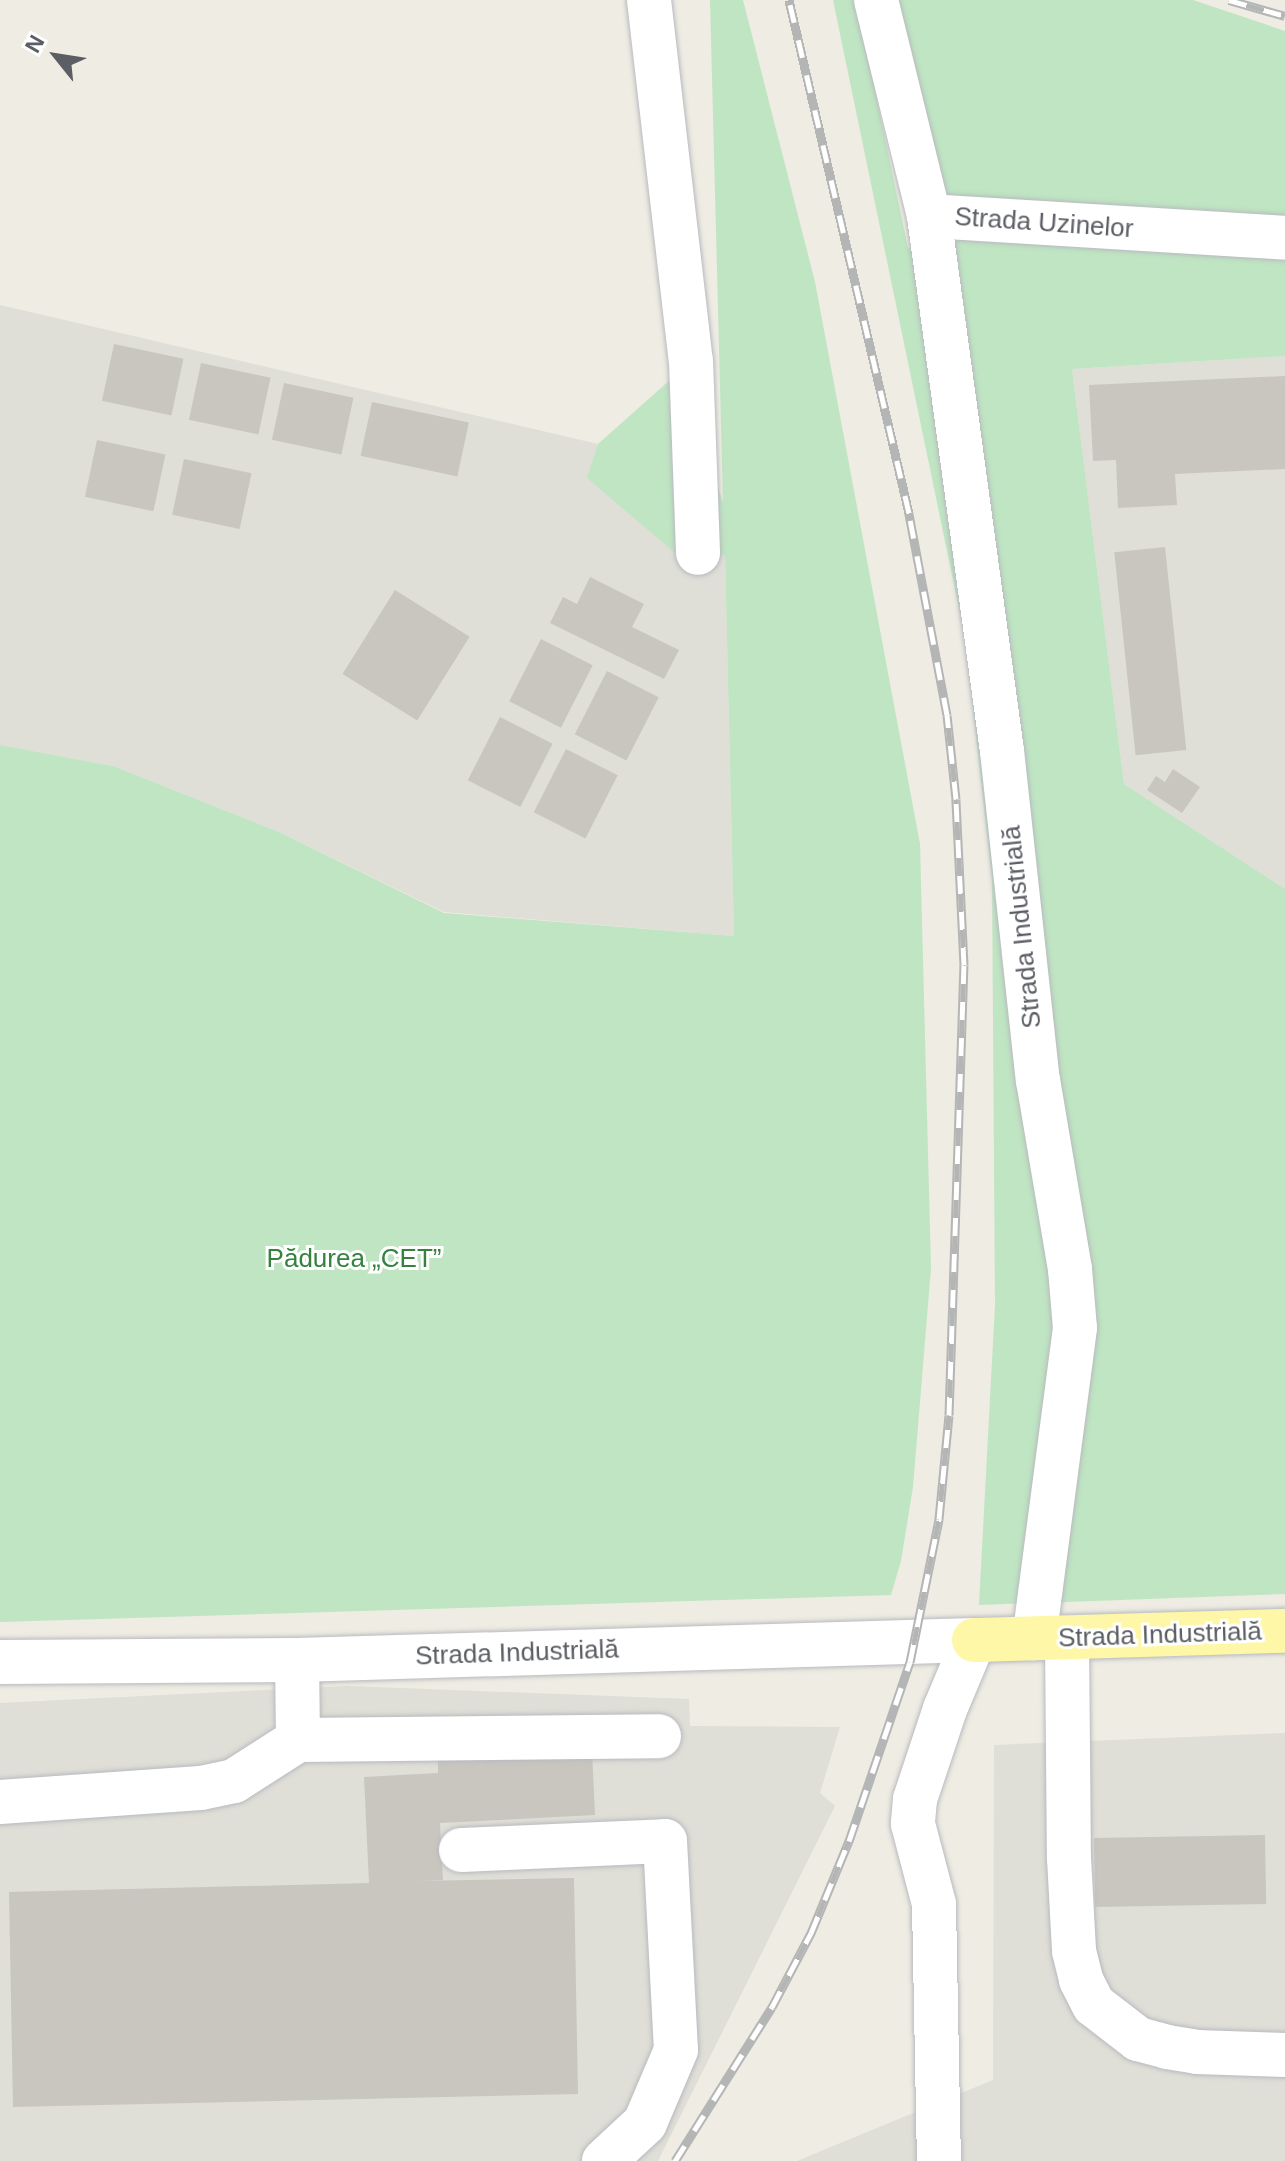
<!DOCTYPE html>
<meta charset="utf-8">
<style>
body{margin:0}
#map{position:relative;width:1285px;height:2161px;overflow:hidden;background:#eeece3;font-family:Arial,sans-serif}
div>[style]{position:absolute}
.industrial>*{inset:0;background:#dfded7}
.green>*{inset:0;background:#bfe5c2}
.building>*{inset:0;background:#c9c6c0;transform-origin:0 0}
.roads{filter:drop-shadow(0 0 2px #b8babf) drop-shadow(0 0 2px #b8babf)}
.minor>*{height:44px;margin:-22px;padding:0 22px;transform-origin:22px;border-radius:22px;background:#fff}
.major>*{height:44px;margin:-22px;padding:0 22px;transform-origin:22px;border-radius:22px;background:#fef7a7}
.rail>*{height:9px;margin-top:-4.5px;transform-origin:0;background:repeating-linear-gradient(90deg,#fff 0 18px,#b4b5b5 0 36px);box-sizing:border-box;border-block:2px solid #b4b5b5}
span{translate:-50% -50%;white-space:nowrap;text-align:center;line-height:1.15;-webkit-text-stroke:6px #fff;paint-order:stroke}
.street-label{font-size:26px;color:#5b5e64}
.park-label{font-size:26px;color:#34823e}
.north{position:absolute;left:16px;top:16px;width:80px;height:80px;-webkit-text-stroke:6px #fff;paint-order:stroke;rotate:300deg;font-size:22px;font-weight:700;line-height:32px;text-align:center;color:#5b5e64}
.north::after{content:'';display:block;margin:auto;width:28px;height:36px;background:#5b5e64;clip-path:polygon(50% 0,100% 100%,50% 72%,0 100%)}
</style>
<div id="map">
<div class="industrial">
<div style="clip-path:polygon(0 305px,598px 444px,588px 478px,725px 554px,734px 936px,444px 912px,279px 832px,113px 766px,0 745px)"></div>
<div style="clip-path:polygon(1285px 356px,1285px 889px,1124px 784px,1072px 369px)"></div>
<div style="clip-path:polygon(348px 1686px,689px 1699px,690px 1726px,840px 1727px,820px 1793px,835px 1806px,658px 2161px,0 2161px,0 1703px)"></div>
<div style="clip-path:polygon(1285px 1733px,1285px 2161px,797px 2161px,993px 2080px,994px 1745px)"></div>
</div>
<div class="green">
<div style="clip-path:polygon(710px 0,743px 0,815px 282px,920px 844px,931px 1268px,913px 1487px,901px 1561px,891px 1595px,0 1622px,0 745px,113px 766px,279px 832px,444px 913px,734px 936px,725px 555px,674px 552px,587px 478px,598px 444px,679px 372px,723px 502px)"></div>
<div style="clip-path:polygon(833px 0,856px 0,908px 248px,987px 235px,1285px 253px,1285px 356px,1072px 369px,1124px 784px,1285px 889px,1285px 1594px,979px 1605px,995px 1305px,992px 880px,965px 638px)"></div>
<div style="clip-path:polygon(888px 0,1193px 0,1285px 31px,1285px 222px,946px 199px)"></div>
</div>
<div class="building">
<div style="left:114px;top:344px;width:71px;height:58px;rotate:12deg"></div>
<div style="left:201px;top:363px;width:71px;height:58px;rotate:12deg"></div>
<div style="clip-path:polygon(1285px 376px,1285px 469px,1175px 474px,1177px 505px,1118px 508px,1116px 460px,1093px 461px,1089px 385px)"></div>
<div style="left:284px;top:383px;width:71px;height:58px;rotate:12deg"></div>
<div style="left:372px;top:402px;width:99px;height:55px;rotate:12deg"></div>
<div style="left:97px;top:440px;width:70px;height:58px;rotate:12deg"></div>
<div style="left:184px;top:459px;width:69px;height:57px;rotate:12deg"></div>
<div style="left:1165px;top:547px;width:204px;height:51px;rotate:84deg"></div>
<div style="clip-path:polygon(590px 577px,644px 604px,632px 627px,679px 650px,664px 679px,550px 623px,563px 597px,577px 604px)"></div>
<div style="left:395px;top:590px;width:88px;height:99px;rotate:32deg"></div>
<div style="left:541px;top:639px;width:58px;height:70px;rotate:27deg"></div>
<div style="left:607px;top:671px;width:58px;height:71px;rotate:27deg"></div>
<div style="left:500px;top:717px;width:59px;height:71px;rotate:27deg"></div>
<div style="left:566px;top:749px;width:58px;height:71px;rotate:27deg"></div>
<div style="clip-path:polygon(1173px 769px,1200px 787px,1182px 813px,1147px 790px,1156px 776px,1165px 782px)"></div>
<div style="clip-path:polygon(592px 1751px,595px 1815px,440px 1823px,443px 1880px,415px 1881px,574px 1878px,578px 2094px,13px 2107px,9px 1892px,369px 1883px,364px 1777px,438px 1773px,438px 1760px)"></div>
<div style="left:1265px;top:1835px;width:69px;height:171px;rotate:89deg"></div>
</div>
<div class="roads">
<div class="minor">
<div style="left:649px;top:0;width:363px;rotate:83.4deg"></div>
<div style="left:691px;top:361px;width:192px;rotate:87.9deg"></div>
<div style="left:876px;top:0;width:222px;rotate:76.2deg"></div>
<div style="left:929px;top:216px;width:540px;rotate:82.23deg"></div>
<div style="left:1002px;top:751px;width:331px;rotate:83.8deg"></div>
<div style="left:1038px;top:1080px;width:192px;rotate:80.4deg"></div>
<div style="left:1070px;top:1269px;width:59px;rotate:85.2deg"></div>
<div style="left:1075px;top:1328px;width:313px;rotate:97.5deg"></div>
<div style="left:929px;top:216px;width:357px;rotate:3.5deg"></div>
<div style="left:1067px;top:1638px;width:220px;rotate:89.5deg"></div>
<div style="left:1069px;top:1858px;width:93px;rotate:86.9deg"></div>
<div style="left:1074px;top:1951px;width:30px;rotate:76deg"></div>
<div style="left:1081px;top:1980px;width:28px;rotate:63deg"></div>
<div style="left:1094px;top:2005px;width:56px;rotate:37.7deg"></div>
<div style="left:1138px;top:2039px;width:30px;rotate:15deg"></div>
<div style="left:1167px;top:2047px;width:30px;rotate:9deg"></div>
<div style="left:1197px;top:2052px;width:88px;rotate:2deg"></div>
<div style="left:0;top:1662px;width:297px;rotate:-0.4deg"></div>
<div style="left:297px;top:1660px;width:677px;rotate:-1.69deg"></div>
<div style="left:974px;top:1640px;width:75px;rotate:112.8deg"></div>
<div style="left:945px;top:1709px;width:95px;rotate:108.4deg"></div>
<div style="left:915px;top:1799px;width:25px;rotate:95deg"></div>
<div style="left:913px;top:1824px;width:83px;rotate:75.3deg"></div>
<div style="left:934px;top:1904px;width:257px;rotate:88.9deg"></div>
<div style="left:298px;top:1740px;width:361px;rotate:-0.6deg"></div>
<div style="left:0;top:1802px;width:201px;rotate:-4deg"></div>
<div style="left:201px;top:1788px;width:34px;rotate:-12deg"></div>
<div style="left:234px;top:1781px;width:76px;rotate:-32.6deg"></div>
<div style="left:298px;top:1740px;width:80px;rotate:-90.7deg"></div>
<div style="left:461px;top:1850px;width:204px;rotate:-2.5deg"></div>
<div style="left:665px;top:1841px;width:209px;rotate:87deg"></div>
<div style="left:676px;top:2050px;width:79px;rotate:113deg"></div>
<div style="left:645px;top:2123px;width:56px;rotate:137.2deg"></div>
</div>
<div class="major">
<div style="left:974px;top:1640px;width:311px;rotate:-1.7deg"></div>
</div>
</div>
<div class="rail">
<div style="left:1229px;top:0;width:58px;rotate:15.9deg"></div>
<div style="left:675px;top:2161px;width:182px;rotate:-57.8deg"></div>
<div style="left:772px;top:2007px;width:84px;rotate:-62.2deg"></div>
<div style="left:811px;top:1933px;width:100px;rotate:-67.6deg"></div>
<div style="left:849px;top:1841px;width:189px;rotate:-71.2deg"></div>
<div style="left:910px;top:1662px;width:146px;rotate:-78.5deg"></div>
<div style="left:939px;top:1519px;width:104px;rotate:-84.5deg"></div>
<div style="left:949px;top:1415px;width:450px;rotate:-88.1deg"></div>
<div style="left:964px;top:965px;width:166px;rotate:-92.8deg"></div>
<div style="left:956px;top:799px;width:84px;rotate:-96.1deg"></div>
<div style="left:947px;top:715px;width:206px;rotate:-100.7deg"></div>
<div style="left:909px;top:513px;width:527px;rotate:-103.17deg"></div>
</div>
<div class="street-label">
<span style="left:1044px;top:223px;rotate:4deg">Strada Uzinelor</span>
<span style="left:1022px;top:927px;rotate:-96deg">Strada Industrială</span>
<span style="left:1160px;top:1635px;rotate:-2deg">Strada Industrială</span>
<span style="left:517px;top:1653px;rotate:-2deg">Strada Industrială</span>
</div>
<div class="park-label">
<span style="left:354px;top:1259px">Pădurea „CET”</span>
</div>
<div class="north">N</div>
</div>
